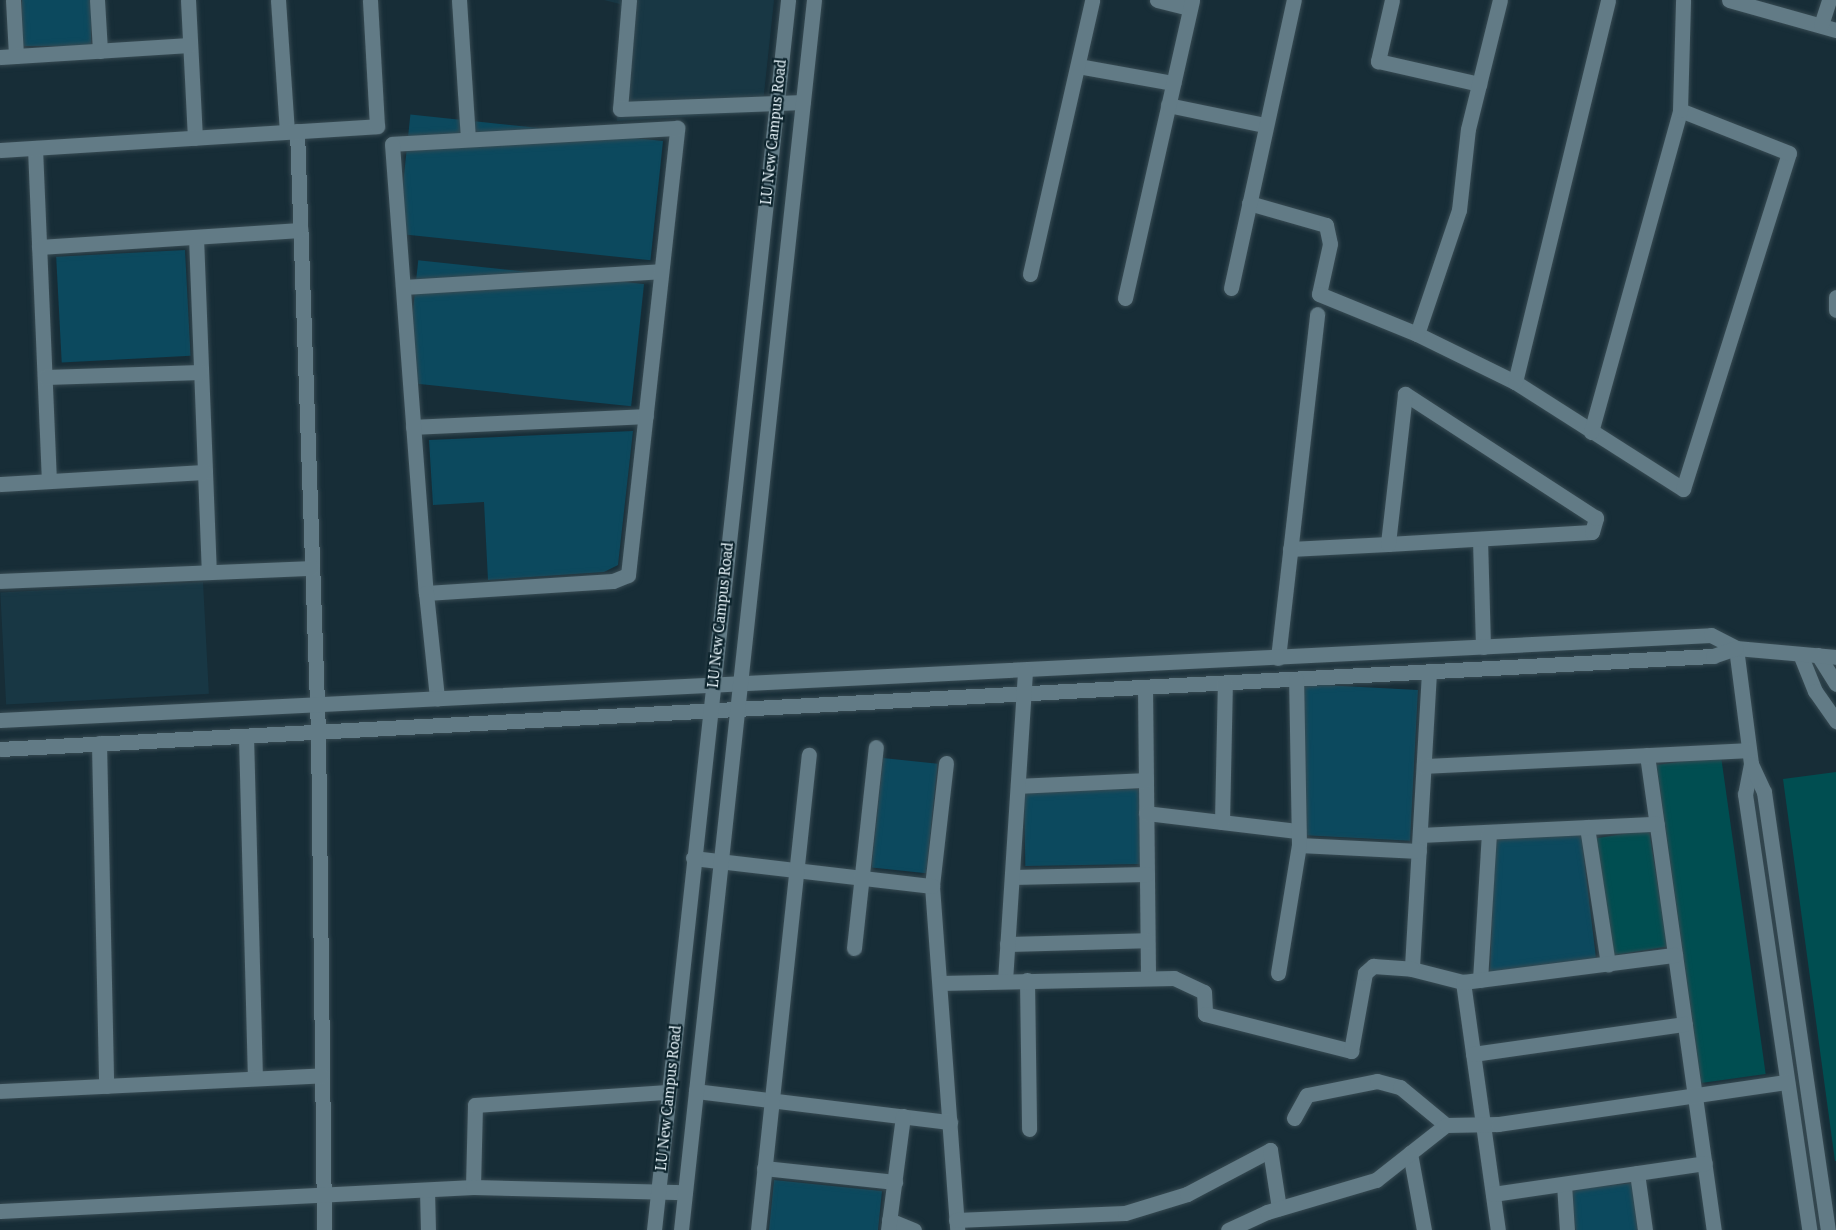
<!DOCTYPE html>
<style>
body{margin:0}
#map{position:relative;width:1836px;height:1230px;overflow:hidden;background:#172d37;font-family:"PT Serif",serif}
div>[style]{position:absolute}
.built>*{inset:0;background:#183744;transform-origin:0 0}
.green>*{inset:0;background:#0c495e;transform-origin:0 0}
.building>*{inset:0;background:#004e51;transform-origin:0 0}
.roads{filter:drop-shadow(0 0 2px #384b53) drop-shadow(0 0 2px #384b53)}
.minor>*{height:15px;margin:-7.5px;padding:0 7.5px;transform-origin:7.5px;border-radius:7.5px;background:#627b86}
span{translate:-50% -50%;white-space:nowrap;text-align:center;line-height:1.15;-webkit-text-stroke:4.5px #0d242d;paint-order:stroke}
.street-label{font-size:15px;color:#e8f5fb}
</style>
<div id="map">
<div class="built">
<div style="clip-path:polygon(604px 0,774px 0,762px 112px,617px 121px,620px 4px)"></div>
<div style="left:203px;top:582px;width:112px;height:203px;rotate:87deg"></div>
</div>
<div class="green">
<div style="left:22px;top:0;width:69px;height:46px"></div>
<div style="left:663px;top:141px;width:120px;height:254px;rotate:96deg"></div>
<div style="left:185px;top:250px;width:106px;height:129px;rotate:87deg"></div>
<div style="left:644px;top:284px;width:123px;height:227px;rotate:96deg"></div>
<div style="clip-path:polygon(633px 431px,618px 565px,604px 572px,488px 580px,484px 502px,433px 505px,429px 440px)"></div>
<div style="left:1418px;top:690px;width:151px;height:114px;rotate:93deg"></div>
<div style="left:883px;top:758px;width:55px;height:110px;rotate:6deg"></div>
<div style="left:1139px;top:789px;width:75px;height:115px;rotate:89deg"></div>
<div style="clip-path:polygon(1581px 833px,1596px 958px,1490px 972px,1495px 840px)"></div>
<div style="clip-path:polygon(774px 1180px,882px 1191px,878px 1230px,769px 1230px)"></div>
<div style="left:1633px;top:1183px;width:47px;height:62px;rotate:84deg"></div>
</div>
<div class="building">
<div style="left:1721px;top:756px;width:321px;height:65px;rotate:82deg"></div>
<div style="clip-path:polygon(1836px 772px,1836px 1161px,1835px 1161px,1783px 779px)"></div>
<div style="left:1649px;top:830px;width:118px;height:55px;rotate:81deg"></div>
</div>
<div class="roads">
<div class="minor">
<div style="left:13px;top:0;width:56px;rotate:86.9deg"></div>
<div style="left:97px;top:0;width:51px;rotate:86.6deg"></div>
<div style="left:188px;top:0;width:138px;rotate:87.1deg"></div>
<div style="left:278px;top:0;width:131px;rotate:86.1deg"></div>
<div style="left:459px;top:0;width:139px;rotate:86.3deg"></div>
<div style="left:629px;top:0;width:109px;rotate:94.7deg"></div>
<div style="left:620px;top:109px;width:183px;rotate:-2.2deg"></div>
<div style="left:1157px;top:0;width:34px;rotate:14deg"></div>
<div style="left:1392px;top:0;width:63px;rotate:102.9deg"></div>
<div style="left:1378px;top:61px;width:104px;rotate:12.8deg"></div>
<div style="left:1729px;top:0;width:111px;rotate:15.7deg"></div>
<div style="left:1821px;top:25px;width:26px;rotate:-72deg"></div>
<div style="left:0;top:57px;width:190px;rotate:-3.6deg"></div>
<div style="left:1078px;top:66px;width:97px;rotate:10.1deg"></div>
<div style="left:1168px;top:105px;width:99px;rotate:11.7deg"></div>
<div style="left:297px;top:131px;width:601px;rotate:88deg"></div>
<div style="left:318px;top:732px;width:498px;rotate:89.3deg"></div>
<div style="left:35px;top:148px;width:333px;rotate:87.6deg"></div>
<div style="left:0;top:150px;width:378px;rotate:-3.6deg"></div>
<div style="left:377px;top:126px;width:126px;rotate:-93.2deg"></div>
<div style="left:1249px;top:203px;width:80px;rotate:15.9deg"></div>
<div style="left:1326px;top:225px;width:19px;rotate:78deg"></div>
<div style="left:1330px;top:244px;width:51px;rotate:102.4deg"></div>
<div style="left:1319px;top:294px;width:106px;rotate:22.2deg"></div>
<div style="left:1417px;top:334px;width:109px;rotate:26.1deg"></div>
<div style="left:1515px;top:382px;width:199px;rotate:32.5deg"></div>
<div style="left:1683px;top:489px;width:352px;rotate:-72.5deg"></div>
<div style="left:1789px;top:153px;width:117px;rotate:-158.5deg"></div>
<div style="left:196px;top:237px;width:335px;rotate:87.8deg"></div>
<div style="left:39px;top:247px;width:262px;rotate:-3.7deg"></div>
<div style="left:1030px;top:274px;width:281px;rotate:-77.2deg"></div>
<div style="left:403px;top:287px;width:258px;rotate:-3.5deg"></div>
<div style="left:1231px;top:288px;width:295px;rotate:-77.7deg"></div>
<div style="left:1836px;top:297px;width:13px;rotate:90deg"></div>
<div style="left:1125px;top:298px;width:305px;rotate:-77.3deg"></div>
<div style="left:1417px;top:334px;width:131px;rotate:-71.3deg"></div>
<div style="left:1459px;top:210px;width:81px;rotate:-83.7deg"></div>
<div style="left:1468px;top:129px;width:133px;rotate:-76.1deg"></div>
<div style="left:45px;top:377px;width:156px;rotate:-1.8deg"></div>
<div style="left:1515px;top:382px;width:393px;rotate:-76.3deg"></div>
<div style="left:413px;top:427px;width:233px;rotate:-2.7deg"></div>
<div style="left:1591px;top:432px;width:334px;rotate:-74.5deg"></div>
<div style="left:1680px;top:110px;width:110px;rotate:-88.4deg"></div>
<div style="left:0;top:484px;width:205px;rotate:-3.4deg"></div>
<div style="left:1480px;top:539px;width:108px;rotate:88.4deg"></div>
<div style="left:1290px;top:549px;width:98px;rotate:-2.9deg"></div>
<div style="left:1388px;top:544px;width:204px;rotate:-3.4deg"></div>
<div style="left:1592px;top:532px;width:15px;rotate:-74deg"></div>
<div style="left:1596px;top:518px;width:228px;rotate:-147deg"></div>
<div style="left:1405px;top:394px;width:151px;rotate:96.5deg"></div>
<div style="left:0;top:581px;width:312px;rotate:-2.4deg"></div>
<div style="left:426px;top:593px;width:187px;rotate:-3.7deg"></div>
<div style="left:613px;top:581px;width:16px;rotate:-22deg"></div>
<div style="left:628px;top:575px;width:450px;rotate:-83.7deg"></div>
<div style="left:677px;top:128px;width:285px;rotate:176.8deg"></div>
<div style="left:392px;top:144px;width:450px;rotate:85.7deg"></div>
<div style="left:426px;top:593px;width:106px;rotate:84deg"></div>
<div style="left:1736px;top:648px;width:117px;rotate:82.6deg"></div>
<div style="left:1751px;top:764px;width:31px;rotate:101deg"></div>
<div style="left:1745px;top:794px;width:441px;rotate:81.6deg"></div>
<div style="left:1800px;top:654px;width:40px;rotate:68deg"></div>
<div style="left:1815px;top:691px;width:37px;rotate:55deg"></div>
<div style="left:1818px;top:655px;width:34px;rotate:58deg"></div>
<div style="left:1278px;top:658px;width:346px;rotate:-83.5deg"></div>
<div style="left:1429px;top:672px;width:297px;rotate:93.3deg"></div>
<div style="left:1412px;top:969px;width:53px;rotate:14.3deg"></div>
<div style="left:1463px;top:982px;width:250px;rotate:82deg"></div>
<div style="left:1145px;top:687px;width:290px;rotate:89.4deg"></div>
<div style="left:0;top:720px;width:1713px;rotate:-2.84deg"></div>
<div style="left:1711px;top:635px;width:28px;rotate:27deg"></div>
<div style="left:1736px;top:648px;width:100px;rotate:5.1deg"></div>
<div style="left:246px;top:736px;width:342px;rotate:88.5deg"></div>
<div style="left:99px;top:743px;width:343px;rotate:88.8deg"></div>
<div style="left:0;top:749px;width:1716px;rotate:-3.11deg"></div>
<div style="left:1713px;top:656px;width:24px;rotate:-19deg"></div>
<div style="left:1647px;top:755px;width:480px;rotate:82deg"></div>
<div style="left:946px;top:763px;width:124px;rotate:96.5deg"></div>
<div style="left:932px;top:886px;width:345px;rotate:85.8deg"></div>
<div style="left:1751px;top:764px;width:31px;rotate:65deg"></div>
<div style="left:1764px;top:792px;width:443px;rotate:81.7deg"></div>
<div style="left:1424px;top:766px;width:325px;rotate:-2.8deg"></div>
<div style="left:1018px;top:786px;width:128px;rotate:-2.7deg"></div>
<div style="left:1146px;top:813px;width:153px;rotate:6.8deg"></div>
<div style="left:1222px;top:822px;width:139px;rotate:-88.8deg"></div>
<div style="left:1587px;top:827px;width:139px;rotate:81.3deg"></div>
<div style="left:1420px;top:835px;width:237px;rotate:-2.7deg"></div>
<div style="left:1299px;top:845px;width:120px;rotate:2.9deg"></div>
<div style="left:693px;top:858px;width:241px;rotate:6.7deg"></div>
<div style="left:1012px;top:877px;width:135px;rotate:-1.3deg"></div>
<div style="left:1007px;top:944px;width:140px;rotate:-1.6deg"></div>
<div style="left:854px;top:948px;width:202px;rotate:-83.8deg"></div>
<div style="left:1278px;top:973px;width:130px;rotate:-80.7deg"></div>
<div style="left:1299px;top:845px;width:166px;rotate:-91deg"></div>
<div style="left:1027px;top:980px;width:149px;rotate:89.2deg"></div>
<div style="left:1480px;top:980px;width:148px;rotate:-86.5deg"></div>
<div style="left:1005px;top:981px;width:311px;rotate:-86.3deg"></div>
<div style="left:1463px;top:982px;width:214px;rotate:-7.3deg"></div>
<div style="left:940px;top:983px;width:234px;rotate:-1.2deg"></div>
<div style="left:1174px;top:978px;width:33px;rotate:25deg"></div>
<div style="left:1204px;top:992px;width:22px;rotate:87deg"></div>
<div style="left:1205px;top:1014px;width:151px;rotate:14.2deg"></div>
<div style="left:1351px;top:1051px;width:79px;rotate:-79.8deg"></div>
<div style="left:1365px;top:973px;width:11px;rotate:-41deg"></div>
<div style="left:1373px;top:966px;width:39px;rotate:4deg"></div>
<div style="left:1473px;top:1054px;width:214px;rotate:-8.1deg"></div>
<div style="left:0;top:1091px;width:322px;rotate:-2.8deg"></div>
<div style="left:696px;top:1091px;width:256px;rotate:7deg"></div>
<div style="left:1294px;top:1118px;width:26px;rotate:-61deg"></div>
<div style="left:1307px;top:1095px;width:71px;rotate:-11.3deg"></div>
<div style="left:1377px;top:1081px;width:24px;rotate:15deg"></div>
<div style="left:1400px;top:1087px;width:60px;rotate:39.6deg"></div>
<div style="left:1410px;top:1153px;width:78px;rotate:79.7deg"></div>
<div style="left:764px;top:1168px;width:132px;rotate:6.1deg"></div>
<div style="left:1637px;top:1173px;width:58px;rotate:82deg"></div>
<div style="left:1564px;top:1184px;width:46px;rotate:86.3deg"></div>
<div style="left:473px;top:1187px;width:82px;rotate:-88.6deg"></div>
<div style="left:475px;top:1105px;width:193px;rotate:-3.9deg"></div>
<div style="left:427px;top:1190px;width:40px;rotate:88.6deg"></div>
<div style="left:1493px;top:1194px;width:214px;rotate:-8.3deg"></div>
<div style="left:0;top:1211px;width:474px;rotate:-2.9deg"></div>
<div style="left:473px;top:1187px;width:212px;rotate:1.4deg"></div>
<div style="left:889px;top:1220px;width:27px;rotate:22deg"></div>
<div style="left:956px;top:1220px;width:169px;rotate:-2.4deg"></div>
<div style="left:1125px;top:1213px;width:65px;rotate:-17deg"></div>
<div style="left:1187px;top:1194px;width:94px;rotate:-27.9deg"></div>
<div style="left:1270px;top:1150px;width:59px;rotate:81.2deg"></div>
<div style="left:654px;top:1230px;width:1237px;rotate:-83.78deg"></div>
<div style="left:681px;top:1230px;width:1237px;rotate:-83.83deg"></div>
<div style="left:758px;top:1230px;width:478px;rotate:-83.9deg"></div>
<div style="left:888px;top:1230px;width:115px;rotate:-82.5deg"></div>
<div style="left:1228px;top:1230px;width:43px;rotate:-24.8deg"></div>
<div style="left:1267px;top:1212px;width:114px;rotate:-16.4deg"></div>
<div style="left:1376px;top:1180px;width:89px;rotate:-38.2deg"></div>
<div style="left:1446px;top:1125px;width:52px;rotate:-1.1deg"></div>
<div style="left:1498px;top:1124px;width:292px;rotate:-8.3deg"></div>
</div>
</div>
<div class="street-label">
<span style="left:773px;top:132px;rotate:-84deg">LU New Campus Road</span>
<span style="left:720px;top:615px;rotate:-84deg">LU New Campus Road</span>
<span style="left:668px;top:1098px;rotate:-84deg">LU New Campus Road</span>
</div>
</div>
